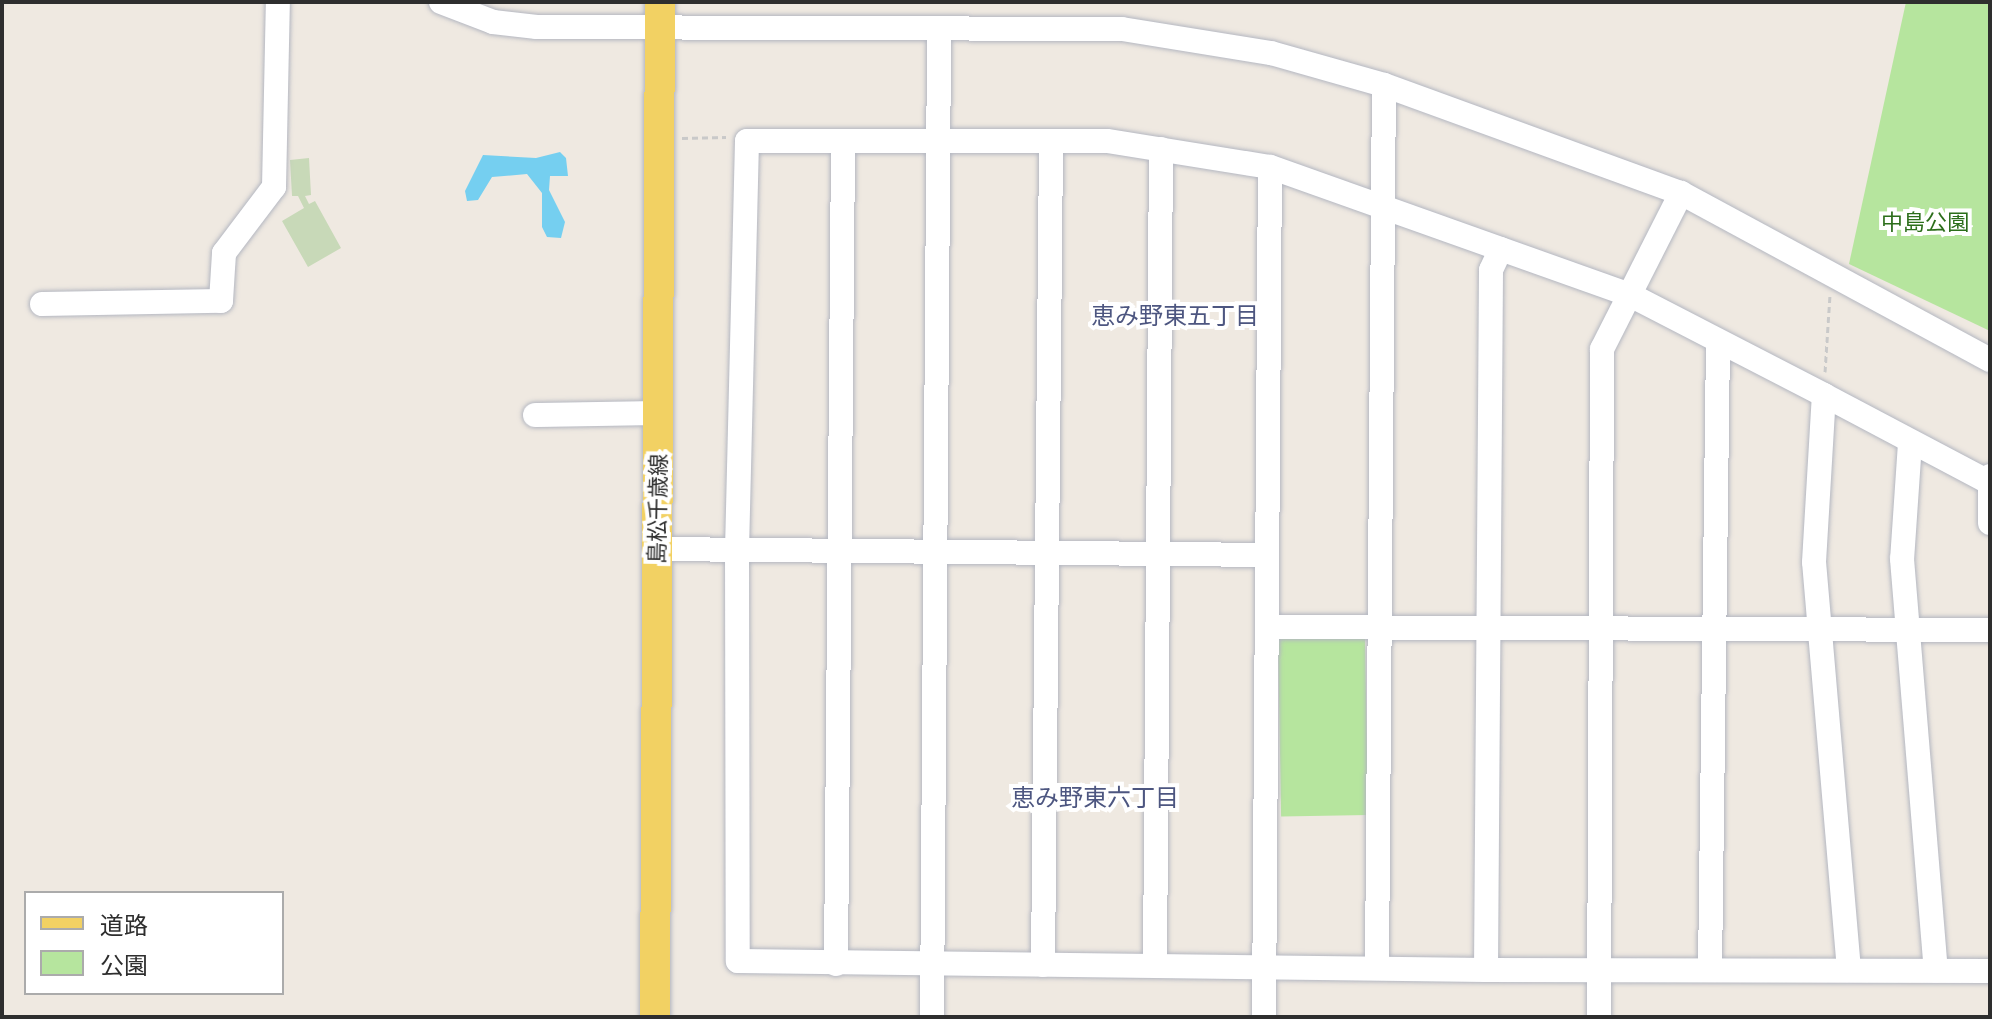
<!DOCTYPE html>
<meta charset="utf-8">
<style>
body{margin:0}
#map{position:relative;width:1992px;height:1019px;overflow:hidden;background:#efe9e1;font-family:Quicksand,"Noto Sans JP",sans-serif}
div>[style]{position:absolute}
.green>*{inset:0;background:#b6e59e;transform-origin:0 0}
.cemetery>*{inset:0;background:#c8d9b8}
.water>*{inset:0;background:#75cff0}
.path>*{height:3px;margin-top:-1.5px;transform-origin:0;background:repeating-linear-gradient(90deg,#c9c9c9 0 6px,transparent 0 10px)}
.roads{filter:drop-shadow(0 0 2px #b4b7c1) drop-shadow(0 0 2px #b4b7c1)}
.minor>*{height:24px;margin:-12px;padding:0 12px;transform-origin:12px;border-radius:12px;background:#fff}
.major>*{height:30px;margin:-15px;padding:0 15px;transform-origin:15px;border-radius:15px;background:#f2d163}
span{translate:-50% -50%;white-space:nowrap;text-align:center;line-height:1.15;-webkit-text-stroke:8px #fff;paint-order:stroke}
.park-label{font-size:22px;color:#2c6e1b}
.street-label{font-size:22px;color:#2e2e2e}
.neighbourhood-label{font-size:24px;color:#4d5680}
.frame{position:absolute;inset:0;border:4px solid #2e2e2e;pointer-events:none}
.legend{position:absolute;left:24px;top:891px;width:260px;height:104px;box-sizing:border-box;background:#fff;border:2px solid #ababab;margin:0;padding:10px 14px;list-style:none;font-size:24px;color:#2e2e2e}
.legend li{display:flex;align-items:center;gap:16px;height:40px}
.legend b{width:40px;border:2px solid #ababab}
</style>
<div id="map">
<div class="green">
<div style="clip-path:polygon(1906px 2px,1990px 2px,1990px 331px,1849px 264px)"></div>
<div style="left:1365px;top:637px;width:178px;height:87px;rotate:89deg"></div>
</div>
<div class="cemetery">
<div style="clip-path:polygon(309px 158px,311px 195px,305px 196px,309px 204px,315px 201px,341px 248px,308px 267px,282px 221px,304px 208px,298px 196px,292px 196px,290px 160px)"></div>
</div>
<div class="water">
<div style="clip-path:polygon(560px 152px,566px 158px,568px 176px,550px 176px,549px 190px,565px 222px,561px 238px,547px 237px,542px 227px,542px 193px,527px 174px,492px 177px,478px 200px,467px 201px,465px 191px,483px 155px,536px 158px)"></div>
</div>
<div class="path">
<div style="left:682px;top:138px;width:44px;rotate:-1.3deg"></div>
<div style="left:1825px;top:372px;width:77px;rotate:-86.3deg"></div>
</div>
<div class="roads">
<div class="minor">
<div style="left:441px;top:2px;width:56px;rotate:21deg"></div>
<div style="left:493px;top:22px;width:44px;rotate:6.5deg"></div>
<div style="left:537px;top:27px;width:585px;rotate:0.2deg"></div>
<div style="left:1122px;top:29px;width:151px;rotate:9.2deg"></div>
<div style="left:1271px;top:53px;width:117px;rotate:15.8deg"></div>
<div style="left:1384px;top:85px;width:316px;rotate:20deg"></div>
<div style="left:1681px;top:193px;width:351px;rotate:28.4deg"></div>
<div style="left:42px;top:304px;width:179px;rotate:-1deg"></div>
<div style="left:221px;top:301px;width:48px;rotate:-86.4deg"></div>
<div style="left:224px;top:253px;width:83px;rotate:-52.9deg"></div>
<div style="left:274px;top:187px;width:185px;rotate:-88.8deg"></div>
<div style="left:1824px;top:395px;width:188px;rotate:27.9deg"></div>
<div style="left:535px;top:415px;width:125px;rotate:-0.9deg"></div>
<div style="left:1910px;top:443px;width:116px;rotate:93.9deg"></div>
<div style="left:1902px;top:559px;width:413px;rotate:85.3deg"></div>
<div style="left:1990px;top:476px;width:47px;rotate:90deg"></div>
<div style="left:658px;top:549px;width:609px;rotate:0.56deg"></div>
<div style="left:1267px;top:627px;width:723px;rotate:0.24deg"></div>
<div style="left:836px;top:964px;width:822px;rotate:-89.51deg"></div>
<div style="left:1043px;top:965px;width:823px;rotate:-89.44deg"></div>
<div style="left:1155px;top:965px;width:816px;rotate:-89.58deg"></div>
<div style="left:1377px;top:968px;width:883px;rotate:-89.55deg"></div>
<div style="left:1486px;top:970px;width:700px;rotate:-89.59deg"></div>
<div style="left:1491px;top:270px;width:23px;rotate:-65deg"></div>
<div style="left:1710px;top:970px;width:628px;rotate:-89.27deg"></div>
<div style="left:1849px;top:970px;width:409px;rotate:-94.9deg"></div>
<div style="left:1814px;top:562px;width:167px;rotate:-86.6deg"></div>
<div style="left:1824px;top:395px;width:218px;rotate:-152.7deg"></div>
<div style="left:1630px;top:295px;width:382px;rotate:-160.4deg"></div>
<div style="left:1270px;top:167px;width:165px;rotate:-170.9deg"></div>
<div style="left:1107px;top:141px;width:360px;rotate:180deg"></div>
<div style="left:747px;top:141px;width:409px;rotate:91.4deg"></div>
<div style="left:737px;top:550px;width:411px;rotate:89.9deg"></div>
<div style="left:738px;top:961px;width:748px;rotate:0.69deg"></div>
<div style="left:1486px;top:970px;width:504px;rotate:0.11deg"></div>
<div style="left:932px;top:1017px;width:989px;rotate:-89.59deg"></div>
<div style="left:1264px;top:1017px;width:850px;rotate:-89.6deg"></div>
<div style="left:1599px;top:1017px;width:668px;rotate:-89.74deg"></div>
<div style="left:1602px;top:349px;width:175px;rotate:-63.1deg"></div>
</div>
<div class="major">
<div style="left:655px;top:1017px;width:1015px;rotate:-89.72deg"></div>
</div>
</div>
<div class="park-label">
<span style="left:1925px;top:223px">中島公園</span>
</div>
<div class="street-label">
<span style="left:658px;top:509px;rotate:-89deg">島松千歳線</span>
</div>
<div class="neighbourhood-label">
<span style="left:1175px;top:316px">恵み野東五丁目</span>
<span style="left:1095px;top:798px">恵み野東六丁目</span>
</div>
<div class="frame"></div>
<ul class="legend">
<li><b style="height:10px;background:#f2d163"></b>道路</li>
<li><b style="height:22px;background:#b6e59e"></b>公園</li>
</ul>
</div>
